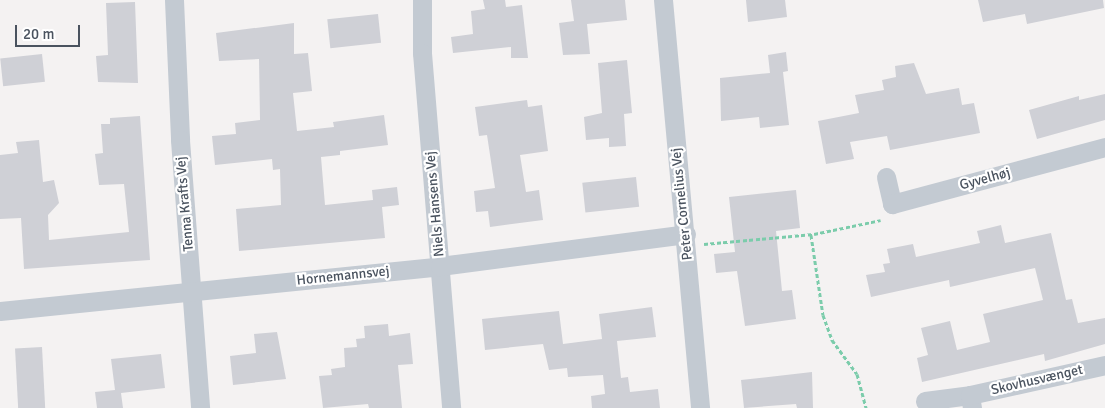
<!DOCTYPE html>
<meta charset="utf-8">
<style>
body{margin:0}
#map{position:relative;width:1105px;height:408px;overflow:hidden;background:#f4f2f2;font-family:Signika,sans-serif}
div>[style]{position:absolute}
.building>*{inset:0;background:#cfd0d6;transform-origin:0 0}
.path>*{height:3px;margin-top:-1.5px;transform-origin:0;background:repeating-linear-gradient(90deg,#7bccab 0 4px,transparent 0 6.5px)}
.minor>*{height:19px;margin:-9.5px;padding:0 9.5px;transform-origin:9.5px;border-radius:9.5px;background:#c3cad2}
span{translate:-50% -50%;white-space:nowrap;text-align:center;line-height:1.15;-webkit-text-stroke:4.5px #fff;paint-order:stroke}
.street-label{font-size:14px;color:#4a535f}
.scale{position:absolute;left:15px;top:25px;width:65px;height:22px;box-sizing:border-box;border:2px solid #4a535f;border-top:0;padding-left:6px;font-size:15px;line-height:18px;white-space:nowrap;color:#4a535f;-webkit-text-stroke:4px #fff;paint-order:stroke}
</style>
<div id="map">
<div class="building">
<div style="clip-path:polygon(483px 0,505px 0,506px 7px,522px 5px,528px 58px,511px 58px,511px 47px,453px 53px,451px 37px,473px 34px,471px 11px,485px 9px)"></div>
<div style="clip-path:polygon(571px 0,625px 0,627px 20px,587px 24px,590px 54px,563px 55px,559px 23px,574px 21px)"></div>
<div style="clip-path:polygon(746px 0,785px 0,787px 17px,748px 22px)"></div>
<div style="clip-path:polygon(978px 0,1103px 0,1104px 8px,1027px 24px,1025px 14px,983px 22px)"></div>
<div style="clip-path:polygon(135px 2px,138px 83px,98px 82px,96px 56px,108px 55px,106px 3px)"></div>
<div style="left:378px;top:14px;width:29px;height:51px;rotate:84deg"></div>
<div style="clip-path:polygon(294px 23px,294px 54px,308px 53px,312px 91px,293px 93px,297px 131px,334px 127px,333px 122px,384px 115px,388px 145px,340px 151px,340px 155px,321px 157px,325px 205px,373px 200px,372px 190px,397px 187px,399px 205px,382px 207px,385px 238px,239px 251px,236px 209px,281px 205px,280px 169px,273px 170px,272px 159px,215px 165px,212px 136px,236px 134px,235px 123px,260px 120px,259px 59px,219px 61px,216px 33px)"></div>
<div style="clip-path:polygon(786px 52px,788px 71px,783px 72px,789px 125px,760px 128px,759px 117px,721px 121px,720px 78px,770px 73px,768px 55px)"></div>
<div style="left:42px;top:54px;width:28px;height:42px;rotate:84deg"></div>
<div style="clip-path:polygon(627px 60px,632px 113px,624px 114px,626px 146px,609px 147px,609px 138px,586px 140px,584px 117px,602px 113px,598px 63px)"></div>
<div style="clip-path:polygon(914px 63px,926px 94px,959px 88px,962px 105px,974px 103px,980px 133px,890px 150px,887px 136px,850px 142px,854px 159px,826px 164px,818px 121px,859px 113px,855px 95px,884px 90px,882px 80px,896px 77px,895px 66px)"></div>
<div style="clip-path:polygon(1105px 94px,1105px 120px,1037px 139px,1029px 110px,1079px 96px,1079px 100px)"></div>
<div style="clip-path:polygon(527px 100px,528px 107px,542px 105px,548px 151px,520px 155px,526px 192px,539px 190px,543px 220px,490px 227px,488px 211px,476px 212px,474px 191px,495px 188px,487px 135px,479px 136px,475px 107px)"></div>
<div style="clip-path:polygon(140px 116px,150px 260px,24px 269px,21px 218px,0 219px,0 155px,18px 153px,16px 142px,39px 140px,43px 182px,54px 180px,59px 203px,48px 215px,49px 240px,129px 232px,124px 184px,99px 185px,95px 154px,103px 153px,101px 124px,110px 124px,110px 118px)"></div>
<div style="left:636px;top:177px;width:30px;height:54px;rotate:84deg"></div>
<div style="clip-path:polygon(796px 190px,800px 228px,776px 231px,782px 291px,792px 290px,796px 319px,745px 326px,737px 271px,716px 273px,714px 254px,735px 252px,729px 197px)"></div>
<div style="clip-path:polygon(1001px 225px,1005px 243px,1051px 233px,1066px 300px,1072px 299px,1078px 323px,1105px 318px,1105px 344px,1045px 361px,1044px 354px,922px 382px,917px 358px,928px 355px,921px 328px,950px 321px,957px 350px,990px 342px,983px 314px,1043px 300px,1035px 268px,950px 287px,949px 280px,871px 297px,866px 275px,885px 272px,883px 264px,890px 263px,887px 249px,913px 244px,916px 257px,980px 243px,977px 231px)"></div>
<div style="clip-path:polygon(652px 307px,656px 337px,617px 341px,621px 378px,628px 377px,630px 392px,658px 389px,660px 408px,592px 408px,591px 396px,605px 394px,603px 375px,568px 377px,567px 368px,549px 370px,543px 344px,485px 350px,482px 319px,559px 311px,563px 344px,602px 339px,599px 314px)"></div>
<div style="clip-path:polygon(388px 324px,389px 336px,410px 333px,413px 364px,398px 365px,402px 408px,369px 408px,368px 404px,323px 408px,319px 376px,332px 375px,331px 369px,345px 367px,344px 348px,357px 347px,356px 339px,365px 338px,364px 326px)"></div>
<div style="clip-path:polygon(277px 332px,286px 379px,233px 385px,230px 356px,256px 353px,254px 334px)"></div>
<div style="left:42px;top:347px;width:61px;height:27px;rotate:87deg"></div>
<div style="clip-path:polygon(161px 354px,165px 388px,121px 393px,123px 408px,97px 408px,95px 392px,115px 390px,111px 359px)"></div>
<div style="clip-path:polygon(812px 372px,813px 408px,797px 408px,796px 404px,744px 408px,741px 380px)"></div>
</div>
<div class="path">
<div style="left:811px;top:235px;width:81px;rotate:81.5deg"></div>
<div style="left:823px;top:315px;width:27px;rotate:70deg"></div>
<div style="left:832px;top:340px;width:42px;rotate:53.7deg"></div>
<div style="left:857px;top:374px;width:35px;rotate:75deg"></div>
<div style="left:704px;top:244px;width:110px;rotate:-5.2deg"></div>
<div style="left:814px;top:234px;width:68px;rotate:-11.8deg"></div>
</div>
<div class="minor">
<div style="left:174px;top:0;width:140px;rotate:87.5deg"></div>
<div style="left:180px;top:140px;width:269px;rotate:85.7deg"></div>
<div style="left:422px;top:0;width:53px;rotate:90deg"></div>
<div style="left:422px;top:53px;width:356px;rotate:85.3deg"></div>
<div style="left:663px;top:0;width:410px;rotate:84.8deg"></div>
<div style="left:886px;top:177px;width:28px;rotate:77deg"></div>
<div style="left:892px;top:204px;width:220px;rotate:-15deg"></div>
<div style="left:0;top:311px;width:442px;rotate:-5.8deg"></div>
<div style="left:440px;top:266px;width:248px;rotate:-7.4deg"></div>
<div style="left:925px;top:401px;width:45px;rotate:-7.6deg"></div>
<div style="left:972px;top:408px;width:13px;rotate:-99deg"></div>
<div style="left:970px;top:395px;width:138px;rotate:-12.5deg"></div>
</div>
<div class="street-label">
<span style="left:985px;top:179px;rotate:-15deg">Gyvelhøj</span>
<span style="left:185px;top:204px;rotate:-95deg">Tenna Krafts Vej</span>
<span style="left:435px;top:204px;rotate:-95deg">Niels Hansens Vej</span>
<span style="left:682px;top:204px;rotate:-96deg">Peter Cornelius Vej</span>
<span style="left:343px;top:276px;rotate:-6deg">Hornemannsvej</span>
<span style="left:1037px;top:380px;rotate:-13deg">Skovhusvænget</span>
</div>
<div class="scale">20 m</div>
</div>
